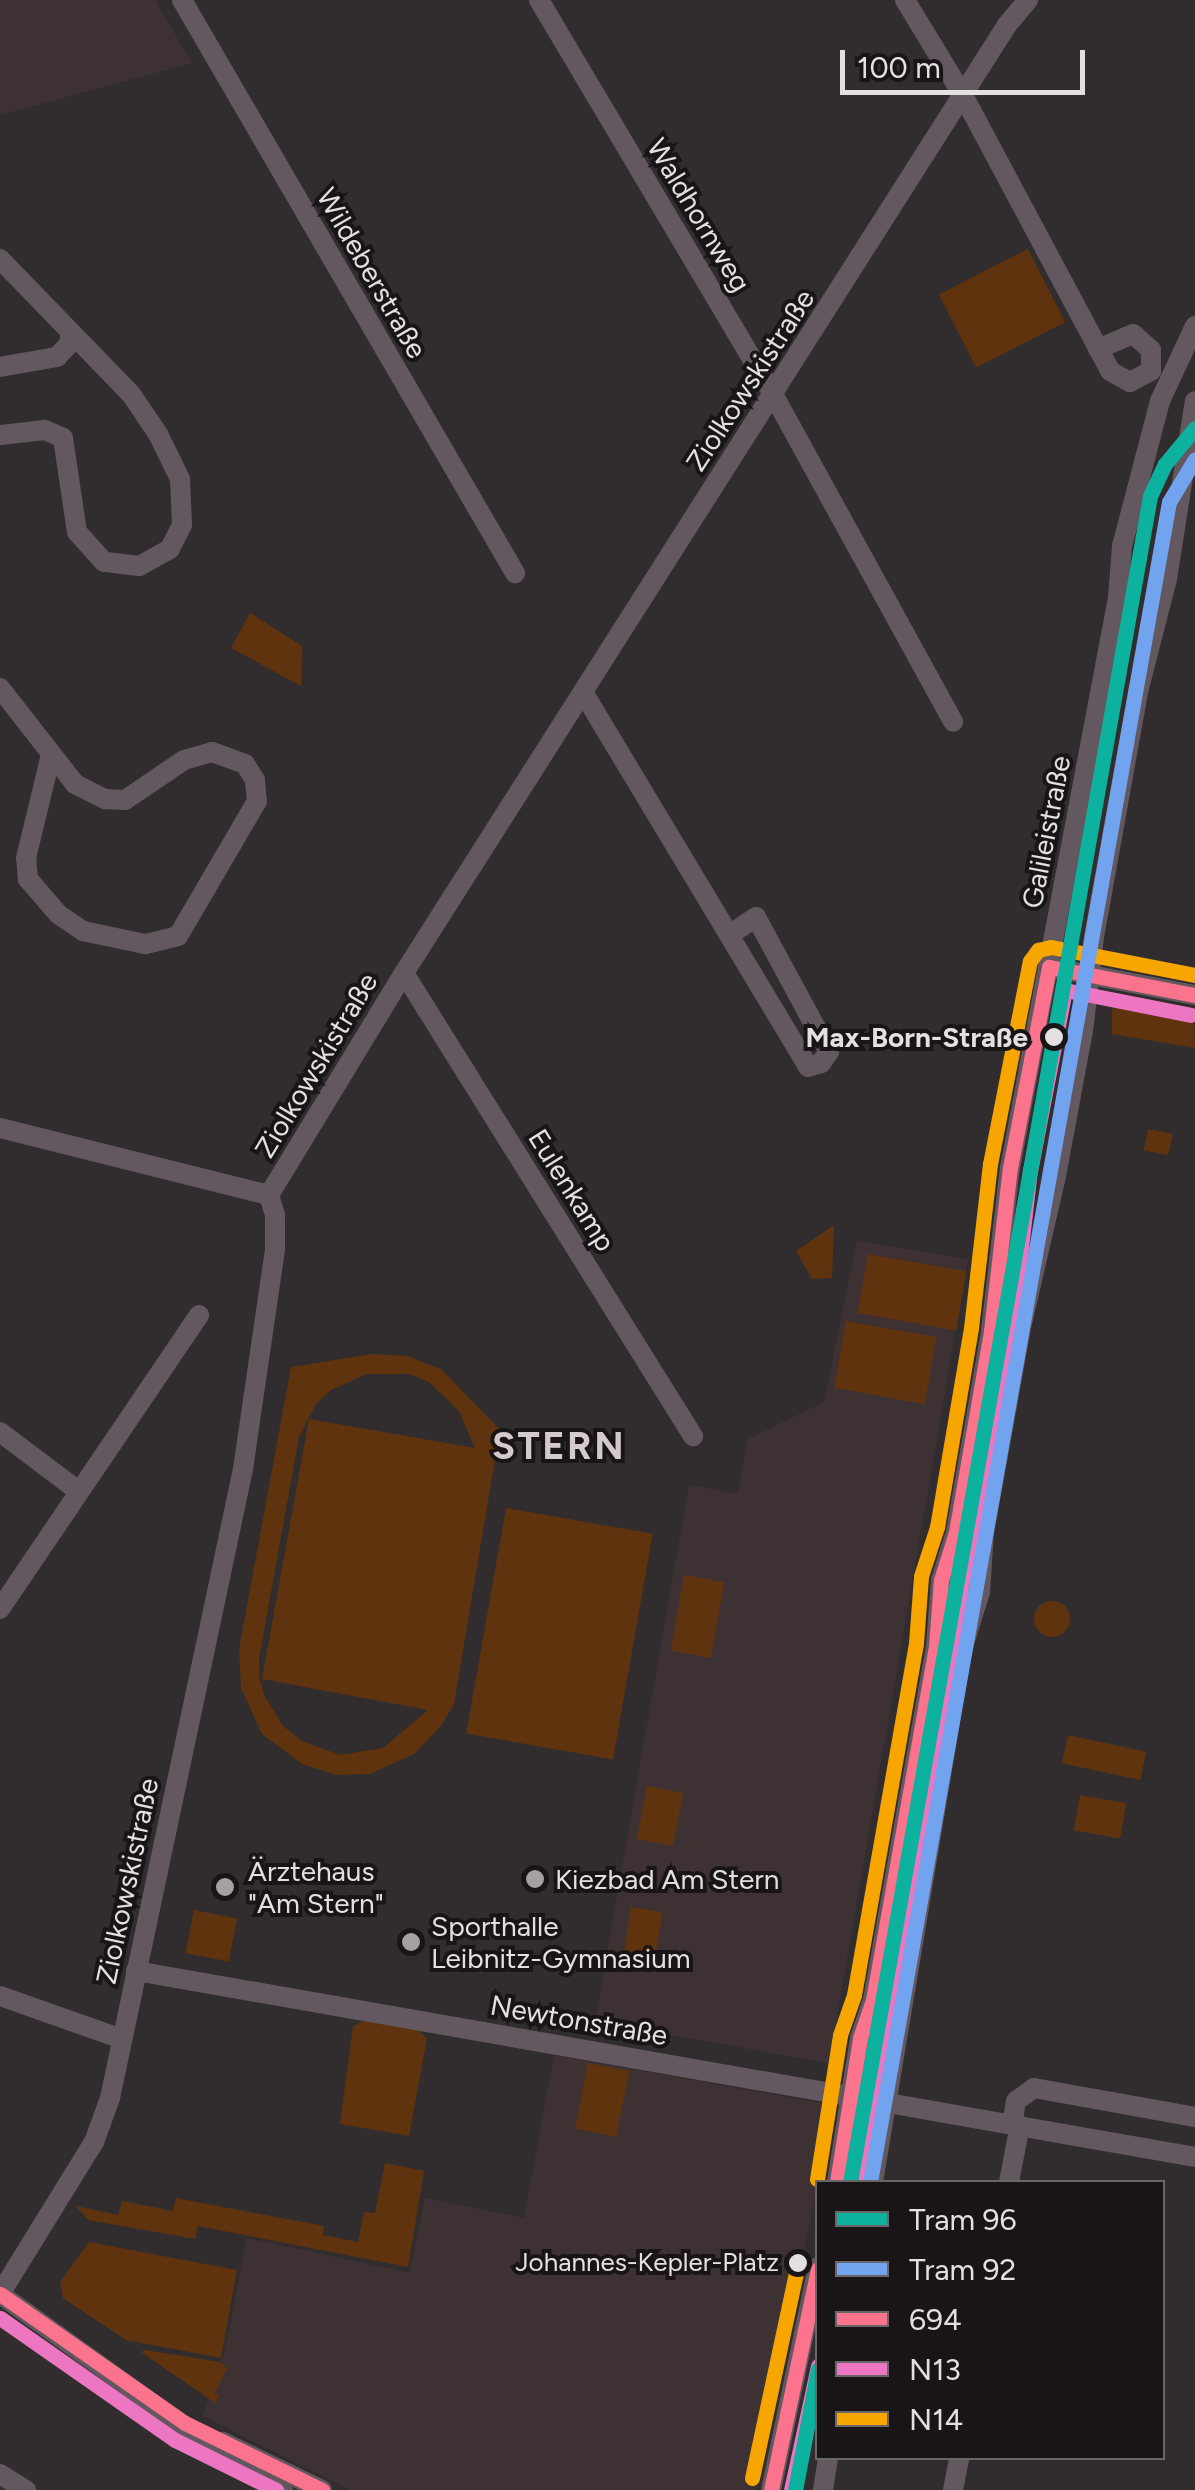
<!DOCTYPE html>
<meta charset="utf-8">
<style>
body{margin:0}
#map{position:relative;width:1195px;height:2490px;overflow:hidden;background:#312d2e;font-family:Figtree,sans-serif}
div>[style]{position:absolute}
.built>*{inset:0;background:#3e3134}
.green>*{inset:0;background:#5e330e;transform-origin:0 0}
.round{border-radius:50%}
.minor>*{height:20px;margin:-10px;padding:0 10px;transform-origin:10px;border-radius:10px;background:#63585f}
.bus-1>*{height:15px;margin:-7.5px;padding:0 7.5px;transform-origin:7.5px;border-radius:7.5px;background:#fc738d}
.bus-2>*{height:15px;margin:-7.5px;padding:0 7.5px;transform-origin:7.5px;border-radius:7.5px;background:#ec76c2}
.bus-3>*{height:15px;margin:-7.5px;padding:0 7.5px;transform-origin:7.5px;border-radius:7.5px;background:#f7a600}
.tram-1>*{height:15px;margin:-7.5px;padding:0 7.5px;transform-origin:7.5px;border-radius:7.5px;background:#0db29e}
.tram-2>*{height:15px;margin:-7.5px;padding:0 7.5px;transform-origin:7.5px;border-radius:7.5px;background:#71a3ee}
.dots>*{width:28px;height:28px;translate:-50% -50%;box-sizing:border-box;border:5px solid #191516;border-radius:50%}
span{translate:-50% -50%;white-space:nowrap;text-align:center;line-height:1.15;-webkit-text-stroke:8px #191516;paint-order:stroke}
.bus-label{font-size:26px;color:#e4dfe0}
.right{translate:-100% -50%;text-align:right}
.street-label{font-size:28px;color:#e4dfe0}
.stop-label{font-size:28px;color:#e4dfe0;font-weight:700}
.poi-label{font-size:28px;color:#e4dfe0}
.left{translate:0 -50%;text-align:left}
.district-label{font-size:38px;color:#d4cacc;font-weight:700;letter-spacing:2.5px}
.legend{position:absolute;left:815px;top:2180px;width:350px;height:280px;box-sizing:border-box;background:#191516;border:2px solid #6a6667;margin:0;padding:12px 18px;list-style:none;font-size:30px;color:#e4dfe0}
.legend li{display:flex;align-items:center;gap:20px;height:50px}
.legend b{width:50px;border:2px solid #6a6667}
.scale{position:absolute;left:840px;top:50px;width:245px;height:45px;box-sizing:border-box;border:5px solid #e4dfe0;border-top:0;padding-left:12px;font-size:30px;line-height:35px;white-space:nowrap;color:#e4dfe0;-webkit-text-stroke:8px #191516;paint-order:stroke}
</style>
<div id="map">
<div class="built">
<div style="clip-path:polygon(0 0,155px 0,192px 63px,0 115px)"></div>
<div style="clip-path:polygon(857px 1241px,968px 1259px,829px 2063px,595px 2022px,689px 1485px,738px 1494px,748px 1439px,824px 1402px)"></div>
<div style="clip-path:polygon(554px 2055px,820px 2103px,830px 2120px,756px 2490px,350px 2490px,203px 2416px,224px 2355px,247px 2238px,410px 2273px,425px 2198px,524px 2218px)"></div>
</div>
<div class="green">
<div style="left:1028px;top:249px;width:82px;height:100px;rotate:63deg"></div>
<div style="clip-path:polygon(250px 613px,302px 646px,301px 686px,231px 648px)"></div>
<div style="clip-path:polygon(1125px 996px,1194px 1008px,1195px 1048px,1112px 1034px,1112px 1011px,1118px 997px)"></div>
<div style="left:1148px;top:1129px;width:25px;height:22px;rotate:11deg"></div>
<div style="clip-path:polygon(834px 1225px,832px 1278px,812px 1279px,796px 1251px)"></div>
<div style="left:868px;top:1254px;width:100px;height:60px;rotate:10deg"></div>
<div style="left:846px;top:1321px;width:92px;height:68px;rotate:10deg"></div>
<div style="clip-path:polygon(evenodd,372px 1354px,408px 1356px,442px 1370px,500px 1430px,454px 1704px,441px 1726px,414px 1754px,370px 1774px,336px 1775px,302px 1764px,262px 1734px,241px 1688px,239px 1649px,291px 1367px,372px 1354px,367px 1374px,409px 1374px,429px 1382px,459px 1411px,475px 1448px,309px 1419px,262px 1679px,428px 1710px,383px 1748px,340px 1755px,302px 1741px,283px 1726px,264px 1695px,259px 1676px,259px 1659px,299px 1437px,316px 1404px,331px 1390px,367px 1374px)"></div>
<div style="left:506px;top:1508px;width:149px;height:229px;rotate:10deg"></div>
<div style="left:684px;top:1575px;width:41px;height:77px;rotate:10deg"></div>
<div class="round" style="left:1034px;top:1601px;width:36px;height:36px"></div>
<div style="left:1068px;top:1735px;width:80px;height:29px;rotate:12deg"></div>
<div style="left:647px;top:1786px;width:37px;height:54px;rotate:11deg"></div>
<div style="left:1080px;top:1795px;width:47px;height:36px;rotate:10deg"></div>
<div style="left:631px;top:1907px;width:32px;height:58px;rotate:9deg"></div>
<div style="left:194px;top:1910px;width:44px;height:44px;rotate:11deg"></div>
<div style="clip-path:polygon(363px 2021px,417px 2030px,427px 2038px,409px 2136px,340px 2124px,353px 2026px)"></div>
<div style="left:588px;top:2063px;width:42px;height:67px;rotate:11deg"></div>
<div style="clip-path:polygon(385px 2163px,424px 2171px,408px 2267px,198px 2226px,195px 2239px,88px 2220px,76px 2206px,118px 2215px,122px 2201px,173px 2211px,176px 2198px,324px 2226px,323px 2235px,358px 2242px,364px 2212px,375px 2213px)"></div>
<div style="clip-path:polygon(89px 2242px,237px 2270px,221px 2358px,126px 2340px,63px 2298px,60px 2282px)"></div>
<div style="clip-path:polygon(145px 2350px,220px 2362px,227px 2368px,215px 2393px,219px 2396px,215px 2403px,141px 2352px)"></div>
</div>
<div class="minor">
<div style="left:182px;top:0;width:663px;rotate:59.84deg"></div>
<div style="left:539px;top:0;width:458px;rotate:59.3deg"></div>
<div style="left:773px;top:394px;width:374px;rotate:61.2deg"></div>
<div style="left:905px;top:0;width:114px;rotate:58.7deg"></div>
<div style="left:964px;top:97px;width:310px;rotate:61.9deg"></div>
<div style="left:1110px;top:371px;width:23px;rotate:29deg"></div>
<div style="left:1130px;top:382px;width:24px;rotate:-28deg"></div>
<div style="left:1151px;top:371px;width:21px;rotate:-90deg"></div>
<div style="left:1151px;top:350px;width:24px;rotate:-138deg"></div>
<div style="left:1133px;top:334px;width:38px;rotate:157deg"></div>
<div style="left:0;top:259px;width:188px;rotate:45.9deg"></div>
<div style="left:131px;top:394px;width:48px;rotate:56deg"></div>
<div style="left:158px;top:434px;width:50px;rotate:63.9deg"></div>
<div style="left:180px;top:479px;width:46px;rotate:87.5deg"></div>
<div style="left:182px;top:525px;width:27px;rotate:117deg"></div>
<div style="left:170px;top:549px;width:35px;rotate:151deg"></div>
<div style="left:139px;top:566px;width:35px;rotate:-173deg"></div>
<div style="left:104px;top:562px;width:40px;rotate:-132deg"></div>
<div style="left:77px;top:532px;width:95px;rotate:-98.5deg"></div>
<div style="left:63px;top:438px;width:20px;rotate:-156deg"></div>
<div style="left:45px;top:430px;width:45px;rotate:173.7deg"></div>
<div style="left:0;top:367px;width:58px;rotate:-10deg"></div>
<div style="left:57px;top:357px;width:18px;rotate:-47deg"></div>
<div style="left:69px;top:344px;width:12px;rotate:-81deg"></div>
<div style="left:0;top:688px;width:122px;rotate:52deg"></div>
<div style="left:75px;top:784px;width:34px;rotate:27deg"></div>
<div style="left:105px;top:799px;width:20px;rotate:3deg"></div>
<div style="left:125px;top:800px;width:71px;rotate:-34.1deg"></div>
<div style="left:184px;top:760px;width:29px;rotate:-16deg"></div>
<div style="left:212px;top:752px;width:35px;rotate:20deg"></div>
<div style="left:245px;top:764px;width:19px;rotate:58deg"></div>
<div style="left:255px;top:780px;width:21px;rotate:85deg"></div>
<div style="left:257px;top:801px;width:156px;rotate:120.3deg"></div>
<div style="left:178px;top:936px;width:34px;rotate:166deg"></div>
<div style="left:145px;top:944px;width:63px;rotate:-168.2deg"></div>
<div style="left:83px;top:931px;width:29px;rotate:-146deg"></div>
<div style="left:59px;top:915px;width:48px;rotate:-130.7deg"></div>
<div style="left:28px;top:879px;width:21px;rotate:-95deg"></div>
<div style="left:26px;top:858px;width:106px;rotate:-76.4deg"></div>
<div style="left:583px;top:692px;width:437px;rotate:59deg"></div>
<div style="left:808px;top:1067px;width:14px;rotate:-17deg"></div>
<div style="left:821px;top:1063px;width:14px;rotate:-54deg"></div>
<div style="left:829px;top:1052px;width:153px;rotate:-118.4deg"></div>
<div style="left:756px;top:917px;width:32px;rotate:146deg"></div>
<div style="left:1049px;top:967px;width:149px;rotate:10.9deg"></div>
<div style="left:404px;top:973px;width:546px;rotate:58.03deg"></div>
<div style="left:0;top:1128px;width:277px;rotate:14deg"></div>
<div style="left:0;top:1432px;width:96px;rotate:37deg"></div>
<div style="left:0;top:1609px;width:355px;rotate:-55.9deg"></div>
<div style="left:136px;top:1971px;width:1075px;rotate:9.96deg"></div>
<div style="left:0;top:1996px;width:129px;rotate:19.4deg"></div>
<div style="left:1012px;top:2124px;width:23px;rotate:-80deg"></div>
<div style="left:1016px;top:2101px;width:22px;rotate:-36deg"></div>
<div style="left:1034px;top:2088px;width:164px;rotate:10.2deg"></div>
<div style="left:837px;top:2182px;width:146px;rotate:-80.9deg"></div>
<div style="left:860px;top:2038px;width:40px;rotate:-71.1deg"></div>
<div style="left:873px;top:2000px;width:360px;rotate:-79.9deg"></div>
<div style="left:936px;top:1646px;width:66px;rotate:-85.7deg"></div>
<div style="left:941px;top:1580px;width:50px;rotate:-72.6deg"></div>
<div style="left:956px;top:1532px;width:204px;rotate:-80.1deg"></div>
<div style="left:991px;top:1331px;width:164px;rotate:-83.4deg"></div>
<div style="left:1010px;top:1168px;width:580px;rotate:-79.27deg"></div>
<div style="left:1118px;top:598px;width:52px;rotate:-85.6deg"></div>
<div style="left:1122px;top:546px;width:150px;rotate:-75.3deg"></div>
<div style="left:1160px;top:401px;width:83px;rotate:-65deg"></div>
<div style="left:873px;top:2182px;width:539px;rotate:-80.5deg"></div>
<div style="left:962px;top:1650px;width:61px;rotate:-72.8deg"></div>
<div style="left:980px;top:1592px;width:59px;rotate:-86.1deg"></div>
<div style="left:984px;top:1533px;width:204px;rotate:-79.8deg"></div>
<div style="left:1020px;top:1332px;width:160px;rotate:-77deg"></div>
<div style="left:1056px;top:1176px;width:147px;rotate:-79.5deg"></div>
<div style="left:1083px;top:1031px;width:95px;rotate:-83.3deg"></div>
<div style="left:1094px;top:937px;width:253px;rotate:-79.8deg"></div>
<div style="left:1139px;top:688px;width:113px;rotate:-75.6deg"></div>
<div style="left:1167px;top:579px;width:180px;rotate:-81.1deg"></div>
<div style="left:1009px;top:2182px;width:58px;rotate:-79.1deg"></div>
<div style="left:0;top:2294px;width:179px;rotate:-58.3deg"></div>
<div style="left:94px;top:2142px;width:47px;rotate:-70deg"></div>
<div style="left:110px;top:2098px;width:643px;rotate:-78.06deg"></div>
<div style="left:243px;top:1469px;width:222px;rotate:-81.7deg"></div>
<div style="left:275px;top:1249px;width:34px;rotate:-90deg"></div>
<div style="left:275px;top:1215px;width:21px;rotate:-107deg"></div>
<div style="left:269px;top:1195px;width:260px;rotate:-58.7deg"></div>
<div style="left:404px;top:973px;width:1124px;rotate:-57.54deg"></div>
<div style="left:1007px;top:25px;width:33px;rotate:-50deg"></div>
<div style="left:0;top:2294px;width:292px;rotate:35.7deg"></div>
<div style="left:237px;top:2464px;width:53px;rotate:29.5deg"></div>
<div style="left:223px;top:2442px;width:110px;rotate:25.9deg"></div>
<div style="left:0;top:2474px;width:31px;rotate:32deg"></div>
<div style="left:771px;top:2490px;width:228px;rotate:-78.1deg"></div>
<div style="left:823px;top:2490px;width:32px;rotate:-81deg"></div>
<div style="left:953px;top:2490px;width:33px;rotate:-79deg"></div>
</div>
<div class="bus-1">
<div style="left:1049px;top:967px;width:149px;rotate:10.9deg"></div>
<div style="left:837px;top:2182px;width:146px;rotate:-80.9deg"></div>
<div style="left:860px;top:2038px;width:40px;rotate:-71.1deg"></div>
<div style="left:873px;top:2000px;width:360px;rotate:-79.9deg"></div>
<div style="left:936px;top:1646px;width:66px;rotate:-85.7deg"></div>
<div style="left:941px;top:1580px;width:50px;rotate:-72.6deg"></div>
<div style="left:956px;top:1532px;width:204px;rotate:-80.1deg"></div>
<div style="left:991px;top:1331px;width:164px;rotate:-83.4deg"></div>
<div style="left:1010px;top:1168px;width:205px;rotate:-79deg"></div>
<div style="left:0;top:2294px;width:226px;rotate:34.9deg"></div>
<div style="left:185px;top:2423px;width:153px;rotate:26.1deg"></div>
<div style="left:771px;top:2490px;width:226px;rotate:-78deg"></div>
</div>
<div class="bus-2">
<div style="left:857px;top:2182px;width:541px;rotate:-79.46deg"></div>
<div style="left:956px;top:1650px;width:66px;rotate:-85.7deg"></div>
<div style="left:961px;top:1584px;width:51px;rotate:-73deg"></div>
<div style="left:976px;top:1535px;width:204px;rotate:-80.1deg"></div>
<div style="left:1011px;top:1334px;width:164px;rotate:-83.4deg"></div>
<div style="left:1030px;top:1171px;width:184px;rotate:-79.1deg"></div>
<div style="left:1065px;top:990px;width:128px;rotate:11.2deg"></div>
<div style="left:0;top:2318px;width:213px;rotate:34.9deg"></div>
<div style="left:175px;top:2440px;width:113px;rotate:26.3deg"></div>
<div style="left:791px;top:2490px;width:127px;rotate:-77.7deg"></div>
</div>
<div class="bus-3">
<div style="left:817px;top:2179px;width:146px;rotate:-80.9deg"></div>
<div style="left:840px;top:2035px;width:42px;rotate:-70.7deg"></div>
<div style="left:854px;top:1995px;width:357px;rotate:-80deg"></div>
<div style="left:916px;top:1643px;width:67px;rotate:-85.7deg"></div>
<div style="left:921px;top:1576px;width:52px;rotate:-71.9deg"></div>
<div style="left:937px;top:1527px;width:202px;rotate:-80.3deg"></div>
<div style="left:971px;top:1328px;width:165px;rotate:-83.4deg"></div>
<div style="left:990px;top:1164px;width:207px;rotate:-78.9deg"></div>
<div style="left:1030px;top:961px;width:14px;rotate:-54deg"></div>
<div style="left:1038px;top:950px;width:13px;rotate:-13deg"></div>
<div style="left:1051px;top:947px;width:147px;rotate:11deg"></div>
<div style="left:752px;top:2478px;width:220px;rotate:-77.9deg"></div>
</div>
<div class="tram-1">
<div style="left:850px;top:2182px;width:1712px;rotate:-79.91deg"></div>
<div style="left:1150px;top:496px;width:35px;rotate:-65deg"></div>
<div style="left:1165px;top:464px;width:47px;rotate:-50.2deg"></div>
<div style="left:795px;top:2490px;width:123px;rotate:-79.2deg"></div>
</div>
<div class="tram-2">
<div style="left:870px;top:2182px;width:1706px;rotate:-79.91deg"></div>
<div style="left:1169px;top:502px;width:50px;rotate:-58.8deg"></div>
</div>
<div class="dots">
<div style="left:1054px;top:1037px;background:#e4dfe0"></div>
<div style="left:535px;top:1879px;background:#a5a1a2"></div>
<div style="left:225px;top:1887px;background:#a5a1a2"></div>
<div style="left:411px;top:1942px;background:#a5a1a2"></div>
<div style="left:798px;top:2263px;background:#e4dfe0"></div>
</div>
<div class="bus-label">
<span class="right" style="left:779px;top:2263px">Johannes-Kepler-Platz</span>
</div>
<div class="street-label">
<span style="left:699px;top:215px;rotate:59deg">Waldhornweg</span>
<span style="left:372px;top:273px;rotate:60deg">Wildeberstraße</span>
<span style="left:750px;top:380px;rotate:-57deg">Ziolkowskistraße</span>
<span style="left:1046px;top:832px;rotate:-79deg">Galileistraße</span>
<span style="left:316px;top:1065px;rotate:-59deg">Ziolkowskistraße</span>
<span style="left:572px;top:1190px;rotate:58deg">Eulenkamp</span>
<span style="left:127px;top:1881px;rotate:-78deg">Ziolkowskistraße</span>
<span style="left:579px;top:2020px;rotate:10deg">Newtonstraße</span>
</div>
<div class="stop-label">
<span class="right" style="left:1028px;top:1037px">Max-Born-Straße</span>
</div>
<div class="poi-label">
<span class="left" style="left:248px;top:1887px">Ärztehaus<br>"Am Stern"</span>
<span class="left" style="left:555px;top:1879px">Kiezbad Am Stern</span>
<span class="left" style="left:431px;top:1942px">Sporthalle<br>Leibnitz-Gymnasium</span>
</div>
<div class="district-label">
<span style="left:559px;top:1447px">STERN</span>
</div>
<ul class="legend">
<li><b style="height:12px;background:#0db29e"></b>Tram 96</li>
<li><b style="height:12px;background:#71a3ee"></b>Tram 92</li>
<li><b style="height:12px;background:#fc738d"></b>694</li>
<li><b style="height:12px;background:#ec76c2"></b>N13</li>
<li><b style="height:12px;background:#f7a600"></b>N14</li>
</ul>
<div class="scale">100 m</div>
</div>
